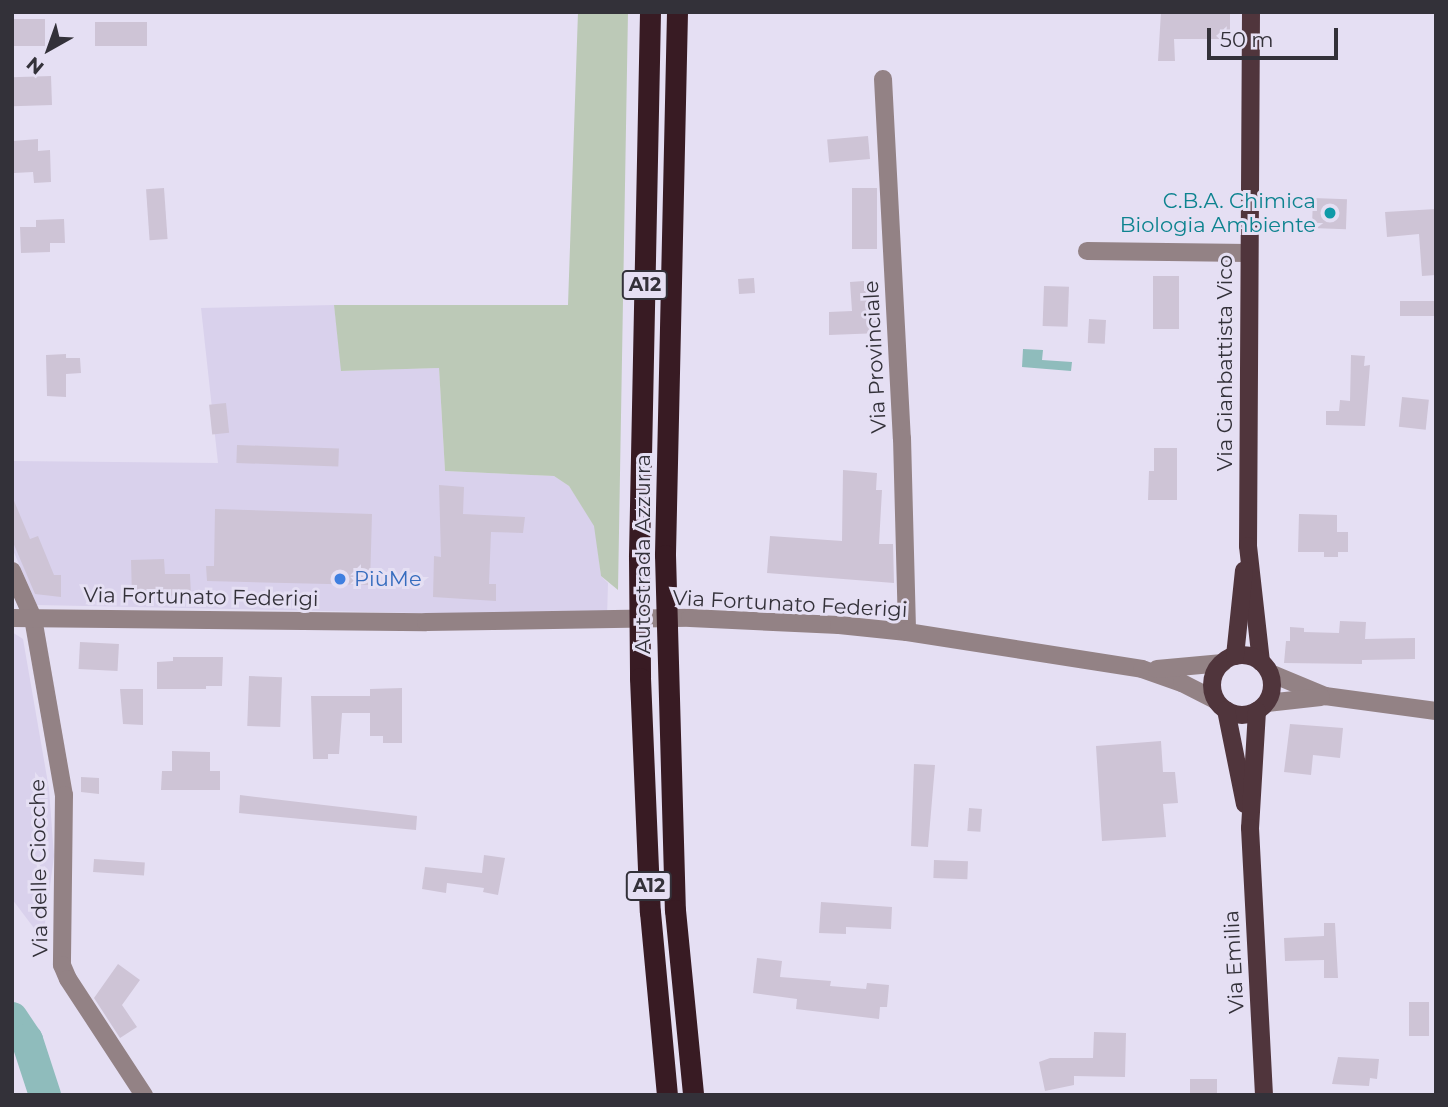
<!DOCTYPE html>
<meta charset="utf-8">
<style>
body{margin:0}
#map{position:relative;width:1448px;height:1107px;overflow:hidden;background:#e5dff3;font-family:Montserrat,sans-serif}
div>[style]{position:absolute}
.built>*{inset:0;background:#d9d1ec}
.green>*{inset:0;background:#bcc9b7}
.water>*{inset:0;background:#8fbcbc}
.river>*{height:32px;margin:-16px;padding:0 16px;transform-origin:16px;border-radius:16px;background:#8fbcbc}
.building>*{inset:0;background:#cec4d6;transform-origin:0 0}
.minor>*{height:18px;margin:-9px;padding:0 9px;transform-origin:9px;border-radius:9px;background:#938285}
.major>*{height:18px;margin:-9px;padding:0 9px;transform-origin:9px;border-radius:9px;background:#50353c}
.major>.ring{margin:-9px;padding:0;box-sizing:content-box;background:none;border:18px solid #50353c;border-radius:50%}
.highway>*{height:21px;margin:-10.5px;padding:0 10.5px;transform-origin:10.5px;border-radius:10.5px;background:#381b23}
.dots>*{width:19px;height:19px;translate:-50% -50%;box-sizing:border-box;border:4px solid #e5dff3;border-radius:50%}
span{translate:-50% -50%;white-space:nowrap;text-align:center;line-height:1.15;-webkit-text-stroke:6px #e5dff3;paint-order:stroke}
.shield-label span{padding:2px 5px;background:#e5dff3;border:2px solid;border-radius:5px;-webkit-text-stroke-width:0}
.shield-label{font-size:19px;color:#333139;font-weight:700}
.culture-label{font-size:21px;color:#0d838f}
.right{translate:-100% -50%;text-align:right}
.street-label{font-size:21px;color:#333139}
.shop-label{font-size:21px;color:#366cbe}
.left{translate:0 -50%;text-align:left}
.frame{position:absolute;inset:0;border:14px solid #333139;pointer-events:none}
.north{position:absolute;left:14px;top:14px;width:70px;height:70px;-webkit-text-stroke:5px #e5dff3;paint-order:stroke;rotate:220deg;font-size:19px;font-weight:700;line-height:28px;text-align:center;color:#333139}
.north::after{content:'';display:block;margin:auto;width:24px;height:32px;background:#333139;clip-path:polygon(50% 0,100% 100%,50% 72%,0 100%)}
.scale{position:absolute;left:1207px;top:28px;width:131px;height:32px;box-sizing:border-box;border:4px solid #333139;border-top:0;padding-left:9px;font-size:21px;line-height:24px;white-space:nowrap;color:#333139;-webkit-text-stroke:5px #e5dff3;paint-order:stroke}
</style>
<div id="map">
<div class="built">
<div style="clip-path:polygon(334px 305px,342px 371px,439px 368px,445px 471px,554px 476px,569px 486px,595px 526px,601px 576px,608px 583px,607px 617px,37px 605px,12px 548px,12px 461px,218px 463px,201px 308px)"></div>
<div style="clip-path:polygon(12px 632px,23px 639px,49px 789px,54px 856px,44px 931px,40px 936px,12px 899px)"></div>
</div>
<div class="green">
<div style="clip-path:polygon(578px 12px,628px 12px,618px 590px,601px 576px,594px 526px,569px 486px,554px 476px,445px 471px,439px 368px,341px 371px,334px 305px,568px 305px)"></div>
</div>
<div class="water">
<div style="clip-path:polygon(1023px 349px,1043px 350px,1042px 360px,1072px 362px,1071px 371px,1022px 367px)"></div>
</div>
<div class="river">
<div style="left:12px;top:1018px;width:27px;rotate:56deg"></div>
<div style="left:27px;top:1040px;width:58px;rotate:71.9deg"></div>
</div>
<div class="building">
<div style="clip-path:polygon(1161px 12px,1230px 12px,1230px 39px,1174px 39px,1175px 61px,1158px 61px)"></div>
<div style="left:12px;top:19px;width:33px;height:27px"></div>
<div style="left:95px;top:22px;width:52px;height:24px"></div>
<div style="left:51px;top:76px;width:29px;height:39px;rotate:88deg"></div>
<div style="left:868px;top:136px;width:23px;height:41px;rotate:85deg"></div>
<div style="clip-path:polygon(38px 139px,38px 151px,50px 150px,51px 182px,34px 183px,33px 172px,14px 173px,13px 141px)"></div>
<div style="left:164px;top:188px;width:51px;height:18px;rotate:86deg"></div>
<div style="left:852px;top:188px;width:25px;height:61px"></div>
<div style="left:1313px;top:198px;width:34px;height:30px;rotate:2deg"></div>
<div style="clip-path:polygon(1436px 209px,1436px 275px,1422px 276px,1419px 234px,1387px 237px,1385px 212px)"></div>
<div style="clip-path:polygon(64px 219px,65px 243px,50px 243px,50px 252px,21px 253px,20px 227px,36px 227px,36px 220px)"></div>
<div style="left:1153px;top:276px;width:26px;height:53px"></div>
<div style="left:754px;top:278px;width:15px;height:16px;rotate:86deg"></div>
<div style="clip-path:polygon(864px 281px,864px 291px,879px 291px,881px 333px,829px 335px,829px 312px,852px 311px,850px 282px)"></div>
<div style="left:1044px;top:286px;width:25px;height:40px;rotate:2deg"></div>
<div style="left:1436px;top:301px;width:15px;height:36px;rotate:90deg"></div>
<div style="left:1089px;top:319px;width:17px;height:24px;rotate:3deg"></div>
<div style="clip-path:polygon(66px 354px,66px 358px,80px 358px,81px 373px,66px 374px,66px 397px,47px 396px,46px 355px)"></div>
<div style="clip-path:polygon(1351px 355px,1365px 356px,1364px 366px,1370px 365px,1365px 426px,1326px 425px,1326px 411px,1339px 411px,1340px 400px,1350px 401px)"></div>
<div style="left:1402px;top:397px;width:27px;height:30px;rotate:6deg"></div>
<div style="left:226px;top:403px;width:30px;height:17px;rotate:84deg"></div>
<div style="left:237px;top:445px;width:102px;height:18px;rotate:2deg"></div>
<div style="clip-path:polygon(1154px 448px,1177px 448px,1177px 500px,1148px 500px,1149px 471px,1154px 471px)"></div>
<div style="clip-path:polygon(843px 470px,877px 473px,876px 490px,882px 490px,879px 544px,893px 544px,894px 583px,767px 573px,770px 536px,842px 541px)"></div>
<div style="clip-path:polygon(439px 485px,464px 487px,463px 514px,525px 517px,523px 533px,491px 532px,489px 584px,496px 584px,496px 601px,433px 597px,434px 556px,441px 557px)"></div>
<div style="clip-path:polygon(12px 496px,30px 539px,38px 536px,54px 575px,61px 575px,61px 597px,35px 594px,12px 540px)"></div>
<div style="clip-path:polygon(215px 509px,372px 514px,370px 585px,207px 581px,206px 566px,214px 566px)"></div>
<div style="clip-path:polygon(1299px 514px,1337px 515px,1337px 532px,1348px 532px,1348px 552px,1338px 552px,1338px 557px,1324px 557px,1324px 552px,1298px 552px)"></div>
<div style="clip-path:polygon(164px 559px,165px 574px,190px 574px,191px 595px,132px 597px,131px 560px)"></div>
<div style="clip-path:polygon(1340px 621px,1366px 622px,1365px 639px,1415px 638px,1415px 659px,1362px 660px,1362px 664px,1284px 663px,1286px 641px,1290px 641px,1290px 627px,1304px 628px,1304px 632px,1339px 633px)"></div>
<div style="left:80px;top:642px;width:39px;height:27px;rotate:3deg"></div>
<div style="clip-path:polygon(173px 657px,223px 657px,222px 686px,206px 686px,206px 689px,157px 689px,157px 662px,173px 661px)"></div>
<div style="left:249px;top:676px;width:33px;height:50px;rotate:2deg"></div>
<div style="clip-path:polygon(402px 688px,402px 743px,383px 743px,383px 736px,370px 736px,370px 713px,342px 713px,339px 754px,328px 754px,328px 759px,313px 759px,311px 696px,370px 696px,370px 689px)"></div>
<div style="clip-path:polygon(120px 689px,143px 689px,143px 725px,123px 724px)"></div>
<div style="clip-path:polygon(1290px 724px,1343px 728px,1340px 758px,1313px 755px,1311px 775px,1284px 772px)"></div>
<div style="clip-path:polygon(1161px 741px,1163px 772px,1175px 772px,1178px 803px,1163px 804px,1166px 837px,1102px 841px,1096px 746px)"></div>
<div style="clip-path:polygon(172px 751px,210px 752px,210px 771px,220px 771px,220px 790px,161px 790px,162px 771px,172px 771px)"></div>
<div style="clip-path:polygon(914px 764px,935px 765px,928px 847px,911px 846px)"></div>
<div style="clip-path:polygon(81px 777px,99px 778px,99px 794px,81px 792px)"></div>
<div style="clip-path:polygon(240px 795px,417px 816px,416px 830px,239px 813px)"></div>
<div style="left:969px;top:808px;width:13px;height:23px;rotate:4deg"></div>
<div style="clip-path:polygon(484px 855px,505px 858px,498px 895px,483px 892px,484px 888px,447px 883px,446px 893px,422px 889px,425px 867px,482px 873px)"></div>
<div style="left:94px;top:859px;width:51px;height:13px;rotate:4deg"></div>
<div style="left:934px;top:860px;width:34px;height:18px;rotate:2deg"></div>
<div style="clip-path:polygon(821px 902px,892px 907px,891px 929px,846px 927px,846px 934px,819px 933px)"></div>
<div style="clip-path:polygon(1324px 923px,1335px 923px,1338px 978px,1324px 978px,1324px 960px,1285px 961px,1284px 938px,1324px 936px)"></div>
<div style="clip-path:polygon(757px 958px,782px 961px,780px 977px,831px 981px,830px 986px,866px 989px,867px 983px,889px 985px,887px 1007px,880px 1007px,879px 1019px,796px 1009px,797px 999px,753px 993px)"></div>
<div style="clip-path:polygon(118px 964px,140px 980px,122px 1005px,137px 1027px,120px 1038px,94px 998px)"></div>
<div style="left:1409px;top:1002px;width:20px;height:34px"></div>
<div style="clip-path:polygon(1094px 1032px,1126px 1033px,1125px 1077px,1074px 1076px,1074px 1085px,1045px 1091px,1039px 1062px,1050px 1058px,1093px 1058px)"></div>
<div style="clip-path:polygon(1338px 1057px,1379px 1059px,1377px 1079px,1370px 1078px,1369px 1086px,1332px 1084px)"></div>
<div style="left:1190px;top:1079px;width:27px;height:16px"></div>
</div>
<div class="minor">
<div style="left:883px;top:79px;width:360px;rotate:87deg"></div>
<div style="left:902px;top:438px;width:194px;rotate:88.5deg"></div>
<div style="left:1087px;top:251px;width:161px;rotate:0.7deg"></div>
<div style="left:12px;top:571px;width:51px;rotate:65.9deg"></div>
<div style="left:33px;top:618px;width:180px;rotate:80.1deg"></div>
<div style="left:64px;top:795px;width:170px;rotate:90.7deg"></div>
<div style="left:62px;top:965px;width:15px;rotate:67deg"></div>
<div style="left:68px;top:979px;width:139px;rotate:56.8deg"></div>
<div style="left:12px;top:618px;width:414px;rotate:0.6deg"></div>
<div style="left:426px;top:622px;width:264px;rotate:-0.9deg"></div>
<div style="left:690px;top:618px;width:149px;rotate:2.7deg"></div>
<div style="left:839px;top:625px;width:68px;rotate:5.9deg"></div>
<div style="left:907px;top:632px;width:238px;rotate:8.9deg"></div>
<div style="left:1142px;top:669px;width:42px;rotate:19.3deg"></div>
<div style="left:1182px;top:683px;width:38px;rotate:27deg"></div>
<div style="left:1157px;top:669px;width:66px;rotate:-5.2deg"></div>
<div style="left:1270px;top:673px;width:60px;rotate:22.7deg"></div>
<div style="left:1325px;top:696px;width:112px;rotate:7.7deg"></div>
<div style="left:1267px;top:703px;width:54px;rotate:-6.3deg"></div>
</div>
<div class="major">
<div style="left:1251px;top:12px;width:534px;rotate:90.32deg"></div>
<div style="left:1248px;top:546px;width:117px;rotate:83.6deg"></div>
<div class="ring" style="left:1212px;top:655px;width:42px;height:42px"></div>
<div style="left:1235px;top:656px;width:86px;rotate:-84deg"></div>
<div style="left:1226px;top:710px;width:96px;rotate:78.6deg"></div>
<div style="left:1257px;top:711px;width:117px;rotate:93.4deg"></div>
<div style="left:1250px;top:828px;width:267px;rotate:87deg"></div>
</div>
<div class="highway">
<div style="left:650px;top:12px;width:545px;rotate:91.16deg"></div>
<div style="left:639px;top:557px;width:121px;rotate:89.5deg"></div>
<div style="left:640px;top:678px;width:234px;rotate:87.6deg"></div>
<div style="left:650px;top:912px;width:184px;rotate:84.7deg"></div>
<div style="left:677px;top:12px;width:543px;rotate:91.27deg"></div>
<div style="left:665px;top:555px;width:355px;rotate:88.4deg"></div>
<div style="left:675px;top:910px;width:186px;rotate:84.4deg"></div>
</div>
<div class="dots">
<div style="left:1330px;top:213px;background:#0f9aa8"></div>
<div style="left:340px;top:579px;background:#3f7fe0"></div>
</div>
<div class="shield-label">
<span style="left:645px;top:285px">A12</span>
<span style="left:649px;top:886px">A12</span>
</div>
<div class="culture-label">
<span class="right" style="left:1316px;top:213px">C.B.A. Chimica<br>Biologia Ambiente</span>
</div>
<div class="street-label">
<span style="left:875px;top:357px;rotate:-93deg">Via Provinciale</span>
<span style="left:1225px;top:363px;rotate:-90deg">Via Gianbattista Vico</span>
<span style="left:643px;top:554px;rotate:-90deg">Autostrada Azzurra</span>
<span style="left:201px;top:597px;rotate:1deg">Via Fortunato Federigi</span>
<span style="left:790px;top:604px;rotate:3deg">Via Fortunato Federigi</span>
<span style="left:39px;top:868px;rotate:-91deg">Via delle Ciocche</span>
<span style="left:1234px;top:962px;rotate:-93deg">Via Emilia</span>
</div>
<div class="shop-label">
<span class="left" style="left:354px;top:579px">PiùMe</span>
</div>
<div class="frame"></div>
<div class="north">N</div>
<div class="scale">50 m</div>
</div>
